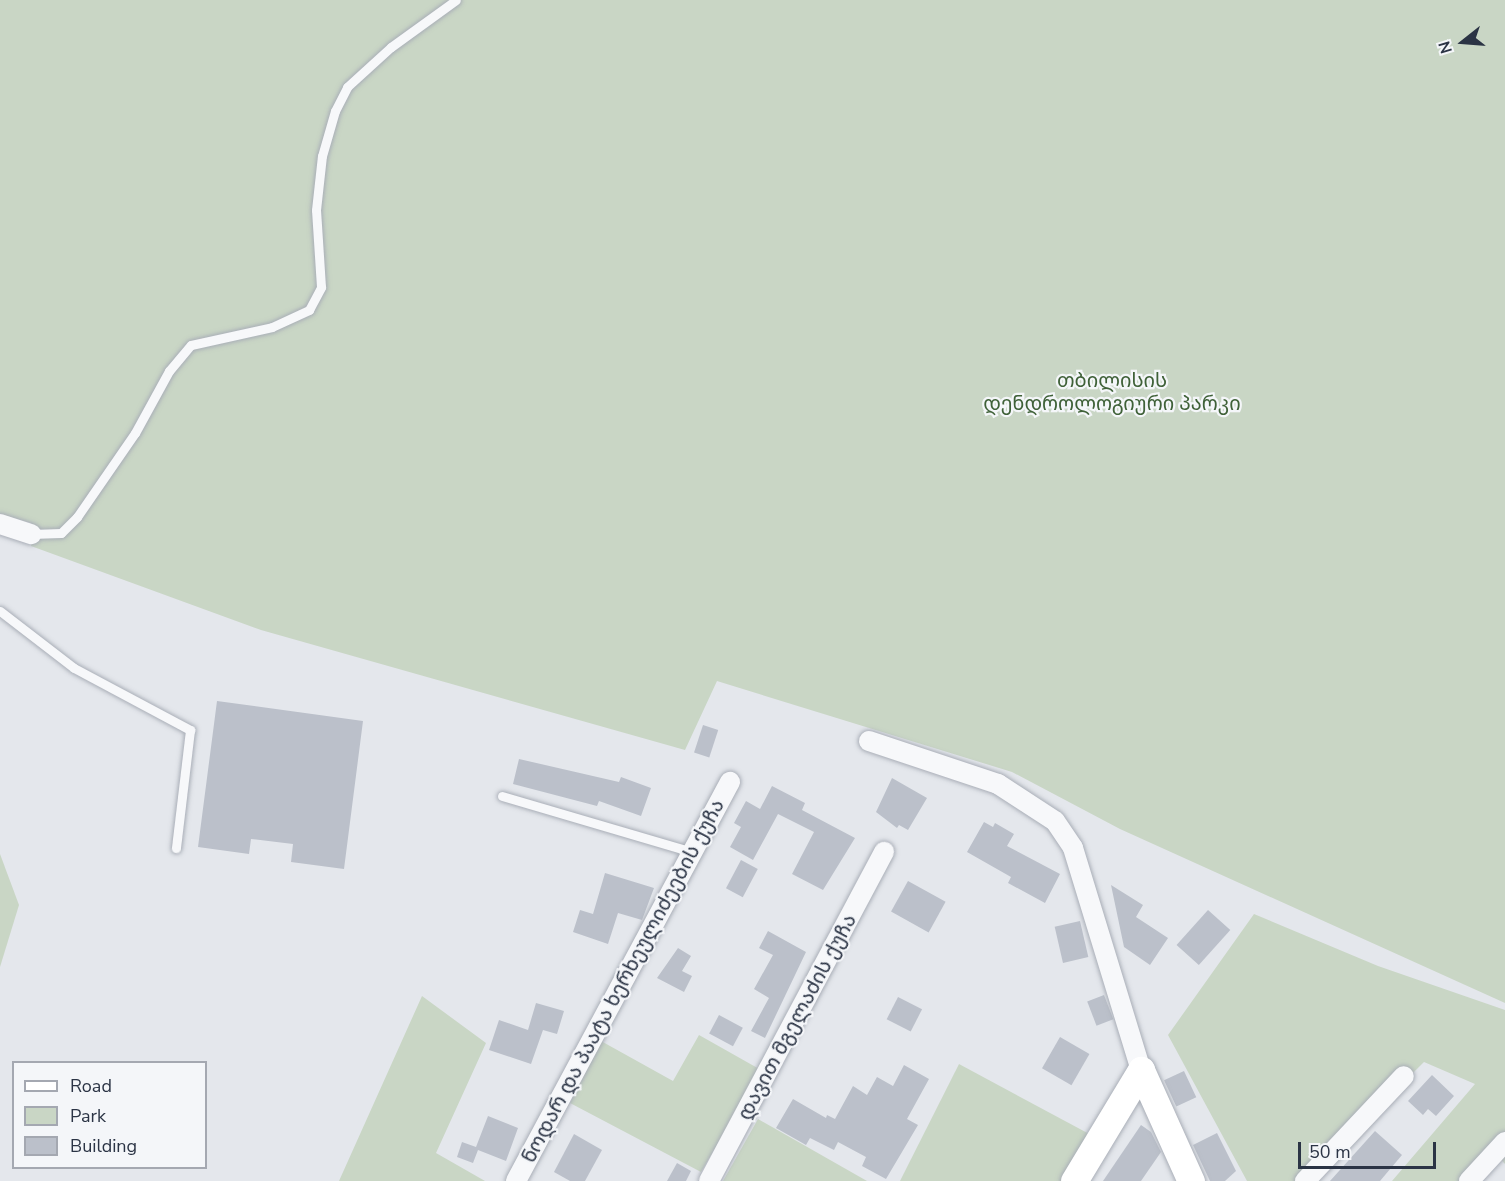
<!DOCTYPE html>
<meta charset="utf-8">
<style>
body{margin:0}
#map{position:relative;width:1505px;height:1181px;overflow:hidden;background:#e4e7ec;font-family:"Nunito Sans","Noto Sans Georgian",sans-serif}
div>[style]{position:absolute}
.green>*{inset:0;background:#c9d6c5}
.building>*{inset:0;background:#bbc0ca;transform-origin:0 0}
.roads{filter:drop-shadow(0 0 2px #a9aeb7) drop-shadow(0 0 2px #a9aeb7)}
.lane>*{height:9px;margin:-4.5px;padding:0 4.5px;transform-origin:4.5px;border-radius:4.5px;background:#f7f8fa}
.street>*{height:20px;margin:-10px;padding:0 10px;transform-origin:10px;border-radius:10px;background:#f7f8fa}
.secondary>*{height:27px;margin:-13.5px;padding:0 13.5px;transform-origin:13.5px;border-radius:13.5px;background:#fff}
span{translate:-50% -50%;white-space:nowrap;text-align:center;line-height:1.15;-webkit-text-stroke:4.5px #f4f6f9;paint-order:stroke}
.park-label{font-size:20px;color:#3f6138}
.street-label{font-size:20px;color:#2b3445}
.legend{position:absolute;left:12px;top:1061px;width:195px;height:108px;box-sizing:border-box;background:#f4f6f9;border:2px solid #a4a8b1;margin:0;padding:8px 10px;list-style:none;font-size:18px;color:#2b3445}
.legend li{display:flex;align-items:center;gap:12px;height:30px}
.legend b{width:30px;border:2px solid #a4a8b1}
.north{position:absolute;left:1433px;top:12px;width:60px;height:60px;-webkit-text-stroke:4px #f4f6f9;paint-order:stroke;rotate:253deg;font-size:16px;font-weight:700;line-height:24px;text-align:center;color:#2b3445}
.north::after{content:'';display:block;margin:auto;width:21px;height:27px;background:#2b3445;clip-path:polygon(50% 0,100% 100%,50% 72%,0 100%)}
.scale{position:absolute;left:1298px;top:1142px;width:138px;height:27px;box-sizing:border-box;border:3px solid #2b3445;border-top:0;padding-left:8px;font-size:18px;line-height:21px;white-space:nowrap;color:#2b3445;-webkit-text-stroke:4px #f4f6f9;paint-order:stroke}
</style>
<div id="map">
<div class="green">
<div style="clip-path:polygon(0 0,1505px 0,1505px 1003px,1120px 829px,1012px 772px,717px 681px,685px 750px,261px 630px,31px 546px,31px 523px,0 514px)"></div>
<div style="clip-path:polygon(0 854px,19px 905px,0 967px)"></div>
<div style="clip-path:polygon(1254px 914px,1378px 966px,1505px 1010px,1505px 1164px,1491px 1148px,1459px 1181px,1392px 1181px,1475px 1084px,1424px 1062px,1304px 1181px,1247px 1181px,1168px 1035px)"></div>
<div style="clip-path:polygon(422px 996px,486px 1043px,436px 1153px,485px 1181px,339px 1181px)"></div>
<div style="clip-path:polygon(699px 1035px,761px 1070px,701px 1172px,570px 1103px,601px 1041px,673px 1081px)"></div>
<div style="clip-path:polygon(959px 1064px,1093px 1136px,1067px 1181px,900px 1181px)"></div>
<div style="clip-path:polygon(758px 1119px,867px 1181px,723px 1181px)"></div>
</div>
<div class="building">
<div style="clip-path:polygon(217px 701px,363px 721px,344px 869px,291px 862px,293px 844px,251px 839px,249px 854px,198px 847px)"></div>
<div style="left:703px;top:725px;width:16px;height:29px;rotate:18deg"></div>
<div style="clip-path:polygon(519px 759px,619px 782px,621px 777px,651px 788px,641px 816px,599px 801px,597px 806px,513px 784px)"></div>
<div style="clip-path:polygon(892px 778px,927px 798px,908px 830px,899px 825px,897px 828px,876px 812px)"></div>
<div style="clip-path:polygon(772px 786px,805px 803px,802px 810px,855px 838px,823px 890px,792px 874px,814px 832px,778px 814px,753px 860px,730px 847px,741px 827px,734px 823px,746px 801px,760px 809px)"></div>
<div style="clip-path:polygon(984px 822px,993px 827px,995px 823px,1014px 834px,1007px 846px,1060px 874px,1045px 903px,1008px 883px,1011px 877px,967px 852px)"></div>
<div style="left:741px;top:860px;width:19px;height:32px;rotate:28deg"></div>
<div style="clip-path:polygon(605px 873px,654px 888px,642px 920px,618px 913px,608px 944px,573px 932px,580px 910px,593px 914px)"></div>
<div style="left:908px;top:881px;width:43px;height:35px;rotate:29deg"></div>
<div style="clip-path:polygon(1111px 885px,1143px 905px,1136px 917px,1168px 938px,1150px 965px,1124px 947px)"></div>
<div style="left:1208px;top:910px;width:30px;height:47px;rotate:42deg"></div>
<div style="left:1080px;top:921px;width:37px;height:26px;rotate:77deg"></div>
<div style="clip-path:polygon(768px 931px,806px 952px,765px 1038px,751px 1031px,769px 998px,754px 989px,773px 955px,759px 948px)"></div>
<div style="clip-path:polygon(678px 948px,691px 956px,682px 971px,692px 976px,684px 992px,657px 978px)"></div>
<div style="left:1104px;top:995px;width:26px;height:18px;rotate:69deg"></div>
<div style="left:898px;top:997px;width:27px;height:25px;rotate:27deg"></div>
<div style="clip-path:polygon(536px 1003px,564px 1011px,557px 1034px,543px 1030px,531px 1064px,489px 1050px,499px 1020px,528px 1030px)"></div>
<div style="left:719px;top:1015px;width:27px;height:21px;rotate:28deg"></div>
<div style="left:1060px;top:1037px;width:34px;height:36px;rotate:30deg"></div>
<div style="clip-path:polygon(904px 1065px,929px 1079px,907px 1119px,918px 1125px,886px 1179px,862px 1166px,866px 1157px,838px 1142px,834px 1150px,810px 1138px,806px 1145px,776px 1128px,793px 1099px,826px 1118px,827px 1115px,835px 1119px,853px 1086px,867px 1095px,877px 1077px,893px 1086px)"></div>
<div style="left:1184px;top:1071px;width:29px;height:22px;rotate:65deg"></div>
<div style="clip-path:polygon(1432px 1075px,1454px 1096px,1436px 1116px,1428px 1109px,1423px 1115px,1408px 1101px)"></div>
<div style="clip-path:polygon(488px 1116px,518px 1128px,506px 1161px,478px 1150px,473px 1163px,457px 1157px,462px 1142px,476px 1147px)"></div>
<div style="clip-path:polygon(1141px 1125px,1151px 1132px,1161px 1152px,1141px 1181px,1103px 1181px)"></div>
<div style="clip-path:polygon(1375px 1131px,1402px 1155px,1380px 1181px,1330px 1181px)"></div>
<div style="clip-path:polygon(1217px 1133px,1236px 1171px,1225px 1181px,1210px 1181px,1193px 1145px)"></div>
<div style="clip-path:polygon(574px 1134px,602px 1150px,585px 1181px,570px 1181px,554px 1172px)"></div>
<div style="clip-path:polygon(677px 1163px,691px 1171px,686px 1181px,667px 1181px)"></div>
</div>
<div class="roads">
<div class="lane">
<div style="left:31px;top:534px;width:30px;rotate:-2deg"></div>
<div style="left:61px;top:533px;width:23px;rotate:-45deg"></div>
<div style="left:77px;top:517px;width:102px;rotate:-55.4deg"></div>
<div style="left:135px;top:433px;width:71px;rotate:-61.3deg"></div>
<div style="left:169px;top:371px;width:34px;rotate:-50deg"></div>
<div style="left:191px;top:345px;width:83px;rotate:-12.5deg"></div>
<div style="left:272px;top:327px;width:41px;rotate:-24.7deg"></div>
<div style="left:309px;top:310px;width:26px;rotate:-62deg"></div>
<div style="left:321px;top:287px;width:77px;rotate:-93.7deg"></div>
<div style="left:316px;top:210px;width:54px;rotate:-83.7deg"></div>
<div style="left:322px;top:156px;width:47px;rotate:-73.9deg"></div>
<div style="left:335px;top:111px;width:27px;rotate:-63deg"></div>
<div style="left:347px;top:87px;width:59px;rotate:-42.3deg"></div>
<div style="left:391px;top:47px;width:80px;rotate:-35.9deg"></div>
<div style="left:0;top:611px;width:93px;rotate:37.6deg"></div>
<div style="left:74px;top:668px;width:132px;rotate:28.1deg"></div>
<div style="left:190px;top:730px;width:119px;rotate:96.8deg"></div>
<div style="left:502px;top:796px;width:198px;rotate:16.4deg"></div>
</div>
<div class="street">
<div style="left:0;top:524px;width:33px;rotate:18deg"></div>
<div style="left:869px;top:741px;width:136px;rotate:18.4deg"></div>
<div style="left:998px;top:784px;width:68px;rotate:33deg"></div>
<div style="left:1055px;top:821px;width:32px;rotate:56deg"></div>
<div style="left:1073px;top:848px;width:232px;rotate:73deg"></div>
<div style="left:516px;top:1181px;width:453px;rotate:-61.8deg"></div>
<div style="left:709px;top:1181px;width:373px;rotate:-62deg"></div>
<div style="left:1305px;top:1181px;width:144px;rotate:-46.7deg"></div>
<div style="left:1469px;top:1181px;width:53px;rotate:-47.3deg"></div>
</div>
<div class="secondary">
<div style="left:1074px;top:1181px;width:130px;rotate:-58.9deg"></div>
<div style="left:1141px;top:1070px;width:122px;rotate:65.8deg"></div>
</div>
</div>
<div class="park-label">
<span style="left:1112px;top:392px">თბილისის<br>დენდროლოგიური პარკი</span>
</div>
<div class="street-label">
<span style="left:623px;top:981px;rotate:-62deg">ნოდარ და პაატა ხერხეულიძეების ქუჩა</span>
<span style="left:797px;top:1017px;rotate:-62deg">დავით მგელაძის ქუჩა</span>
</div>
<ul class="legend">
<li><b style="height:8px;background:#fff"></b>Road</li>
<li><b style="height:16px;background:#c9d6c5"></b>Park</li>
<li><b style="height:16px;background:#bbc0ca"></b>Building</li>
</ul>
<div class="north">N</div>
<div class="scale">50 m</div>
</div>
